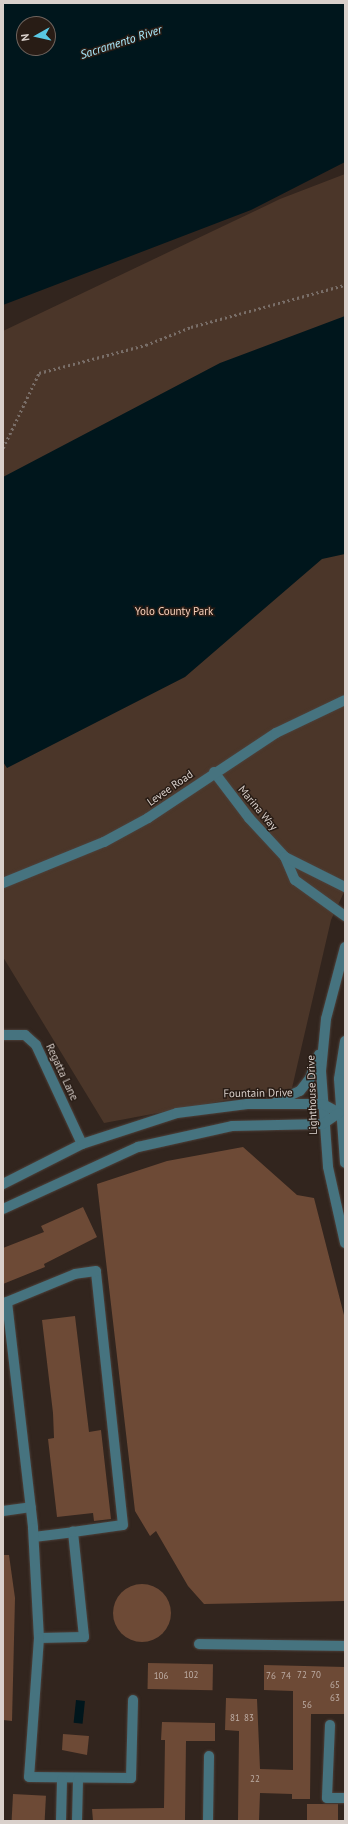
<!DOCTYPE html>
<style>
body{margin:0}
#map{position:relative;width:348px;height:1824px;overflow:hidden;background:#32251e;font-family:"PT Sans",sans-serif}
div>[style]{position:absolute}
.green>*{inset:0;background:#4b3629}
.water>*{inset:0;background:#00161c;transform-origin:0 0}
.building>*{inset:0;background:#6d4a36;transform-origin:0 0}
.round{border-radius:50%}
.path>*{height:2.5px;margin-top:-1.25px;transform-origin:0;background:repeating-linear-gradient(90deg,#796e68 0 2px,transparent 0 5px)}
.roads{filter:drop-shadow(0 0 1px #4d403a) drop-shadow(0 0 1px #4d403a)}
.minor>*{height:10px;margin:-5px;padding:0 5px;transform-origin:5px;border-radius:5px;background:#46737f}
span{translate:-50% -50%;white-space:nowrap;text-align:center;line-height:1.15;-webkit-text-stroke:3px #281c15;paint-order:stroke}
.number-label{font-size:9px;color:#beaea6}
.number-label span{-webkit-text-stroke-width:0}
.park-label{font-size:11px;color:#f7d0ba}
.street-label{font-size:11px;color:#d9d0cb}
.water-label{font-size:12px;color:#abecff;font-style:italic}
.frame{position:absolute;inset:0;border:4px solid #d9d0cb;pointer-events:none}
.north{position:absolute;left:16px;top:16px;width:40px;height:40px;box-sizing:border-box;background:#281c15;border:1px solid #6f645e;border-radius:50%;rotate:262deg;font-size:11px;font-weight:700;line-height:16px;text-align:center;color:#d9d0cb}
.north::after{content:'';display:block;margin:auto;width:14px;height:18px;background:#59c8e4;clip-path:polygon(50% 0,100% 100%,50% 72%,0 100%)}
</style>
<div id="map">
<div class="green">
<div style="clip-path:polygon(345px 174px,345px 890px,331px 920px,292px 1088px,104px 1123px,3px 957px,3px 331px,280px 199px)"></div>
</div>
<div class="water">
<div style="clip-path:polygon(evenodd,3px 3px,345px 3px,345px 162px,251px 210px,3px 305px,3px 3px,24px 24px,48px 24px,48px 48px,24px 48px,24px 24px)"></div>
<div style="clip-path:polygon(345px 316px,345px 554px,322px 559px,185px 677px,7px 768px,3px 762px,3px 477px,220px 363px)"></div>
<div style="left:76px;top:1700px;width:9px;height:23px;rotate:6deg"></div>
</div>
<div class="building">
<div style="clip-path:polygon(243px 1147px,297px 1195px,314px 1198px,345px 1319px,345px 1601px,204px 1604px,188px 1586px,156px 1531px,150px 1536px,135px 1511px,97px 1184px,167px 1161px)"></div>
<div style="clip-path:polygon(83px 1207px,97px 1237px,44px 1264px,45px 1267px,3px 1284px,3px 1248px,44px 1232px,41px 1226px)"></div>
<div style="clip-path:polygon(75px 1316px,89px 1432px,101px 1430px,111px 1519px,94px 1521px,93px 1513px,57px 1517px,48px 1439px,54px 1438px,53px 1413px,42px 1320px)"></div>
<div style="clip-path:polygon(3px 1555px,9px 1555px,15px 1598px,12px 1721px,3px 1720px)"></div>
<div class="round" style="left:113px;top:1584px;width:58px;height:58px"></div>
<div style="left:148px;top:1663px;width:65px;height:26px;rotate:1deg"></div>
<div style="clip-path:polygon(264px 1665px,345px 1667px,345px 1714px,311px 1714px,310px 1799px,292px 1799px,292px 1794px,260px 1793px,259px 1821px,238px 1821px,239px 1731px,225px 1730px,226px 1698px,257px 1699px,260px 1769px,293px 1770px,293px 1691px,264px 1690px)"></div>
<div style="clip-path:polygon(162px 1722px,215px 1723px,215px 1741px,186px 1741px,185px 1820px,93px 1821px,92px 1809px,164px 1808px,165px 1740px,161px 1740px)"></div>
<div style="clip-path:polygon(63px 1734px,89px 1736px,87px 1755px,62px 1750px)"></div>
<div style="left:13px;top:1794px;width:33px;height:27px;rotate:3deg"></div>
<div style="left:307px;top:1804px;width:31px;height:17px"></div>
</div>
<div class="path">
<div style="left:3px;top:448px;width:83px;rotate:-64.4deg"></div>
<div style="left:39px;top:373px;width:111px;rotate:-14.7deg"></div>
<div style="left:146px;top:345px;width:48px;rotate:-21.8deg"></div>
<div style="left:191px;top:327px;width:160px;rotate:-15.3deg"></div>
</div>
<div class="roads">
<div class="minor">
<div style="left:214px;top:772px;width:58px;rotate:52.7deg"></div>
<div style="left:249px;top:818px;width:53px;rotate:47.3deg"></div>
<div style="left:285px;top:857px;width:25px;rotate:67deg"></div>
<div style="left:295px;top:880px;width:62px;rotate:35.8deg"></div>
<div style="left:285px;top:857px;width:67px;rotate:26.6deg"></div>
<div style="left:3px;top:883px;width:109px;rotate:-22.1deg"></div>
<div style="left:104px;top:842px;width:50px;rotate:-28.6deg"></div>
<div style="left:148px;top:818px;width:154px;rotate:-33.6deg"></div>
<div style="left:276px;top:733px;width:76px;rotate:-25.6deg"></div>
<div style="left:345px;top:947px;width:74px;rotate:104.8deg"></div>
<div style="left:326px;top:1019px;width:52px;rotate:95.5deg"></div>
<div style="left:321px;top:1071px;width:96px;rotate:85.8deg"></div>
<div style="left:328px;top:1167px;width:78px;rotate:77.4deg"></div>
<div style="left:3px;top:1035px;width:22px"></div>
<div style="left:25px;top:1035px;width:15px;rotate:42deg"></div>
<div style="left:36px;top:1045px;width:109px;rotate:65.1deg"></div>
<div style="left:345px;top:1041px;width:38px;rotate:99deg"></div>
<div style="left:339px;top:1079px;width:84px;rotate:85.9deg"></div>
<div style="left:276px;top:1102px;width:26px;rotate:-25deg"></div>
<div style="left:300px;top:1091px;width:16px;rotate:-52deg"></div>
<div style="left:310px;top:1078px;width:25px;rotate:-69deg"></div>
<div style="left:3px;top:1184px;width:89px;rotate:-26.9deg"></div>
<div style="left:82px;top:1144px;width:100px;rotate:-18.1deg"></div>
<div style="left:177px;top:1113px;width:71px;rotate:-7.3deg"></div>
<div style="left:247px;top:1104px;width:76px"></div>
<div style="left:323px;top:1104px;width:18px;rotate:29deg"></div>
<div style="left:3px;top:1209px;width:149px;rotate:-24.7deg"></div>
<div style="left:138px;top:1147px;width:96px;rotate:-12.6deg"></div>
<div style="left:232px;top:1126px;width:91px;rotate:-1.3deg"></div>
<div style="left:323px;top:1124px;width:19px;rotate:-35deg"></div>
<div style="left:3px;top:1511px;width:28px;rotate:-8deg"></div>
<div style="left:34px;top:1537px;width:39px;rotate:-7deg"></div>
<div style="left:39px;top:1638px;width:45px;rotate:-1.3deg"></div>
<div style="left:84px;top:1637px;width:106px;rotate:-96deg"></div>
<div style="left:73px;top:1532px;width:50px;rotate:-8deg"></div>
<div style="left:123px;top:1525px;width:255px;rotate:-96.1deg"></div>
<div style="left:96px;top:1271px;width:21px;rotate:172deg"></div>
<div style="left:75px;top:1274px;width:74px;rotate:157.6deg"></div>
<div style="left:7px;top:1302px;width:227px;rotate:83.4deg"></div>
<div style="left:33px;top:1528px;width:110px;rotate:86.9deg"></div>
<div style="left:39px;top:1638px;width:139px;rotate:94.1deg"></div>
<div style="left:29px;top:1777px;width:102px;rotate:0.6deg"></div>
<div style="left:131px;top:1778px;width:78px;rotate:-88.5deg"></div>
<div style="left:199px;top:1644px;width:146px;rotate:0.8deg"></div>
<div style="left:330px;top:1725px;width:73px;rotate:92.4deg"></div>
<div style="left:327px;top:1798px;width:18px"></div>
<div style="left:61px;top:1821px;width:42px;rotate:-88.6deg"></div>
<div style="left:77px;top:1821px;width:42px;rotate:-88.6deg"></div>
<div style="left:208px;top:1821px;width:65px;rotate:-89.1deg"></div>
</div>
</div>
<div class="number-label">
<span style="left:191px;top:1675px">102</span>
<span style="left:302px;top:1675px">72</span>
<span style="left:316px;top:1675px">70</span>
<span style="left:161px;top:1676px">106</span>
<span style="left:271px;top:1676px">76</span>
<span style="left:286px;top:1676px">74</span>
<span style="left:335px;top:1685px">65</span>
<span style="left:335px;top:1698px">63</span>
<span style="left:307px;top:1705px">56</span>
<span style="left:235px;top:1718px">81</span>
<span style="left:249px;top:1718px">83</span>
<span style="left:255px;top:1779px">22</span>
</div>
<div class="park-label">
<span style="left:174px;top:611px">Yolo County Park</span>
</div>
<div class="street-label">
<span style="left:170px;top:788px;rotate:-35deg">Levee Road</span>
<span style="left:258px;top:808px;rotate:50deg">Marina Way</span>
<span style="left:62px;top:1072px;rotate:65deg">Regatta Lane</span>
<span style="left:258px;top:1093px;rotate:-1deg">Fountain Drive</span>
<span style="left:312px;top:1095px;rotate:-92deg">Lighthouse Drive</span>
</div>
<div class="water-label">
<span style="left:121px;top:42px;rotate:-18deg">Sacramento River</span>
</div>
<div class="frame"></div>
<div class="north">N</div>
</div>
